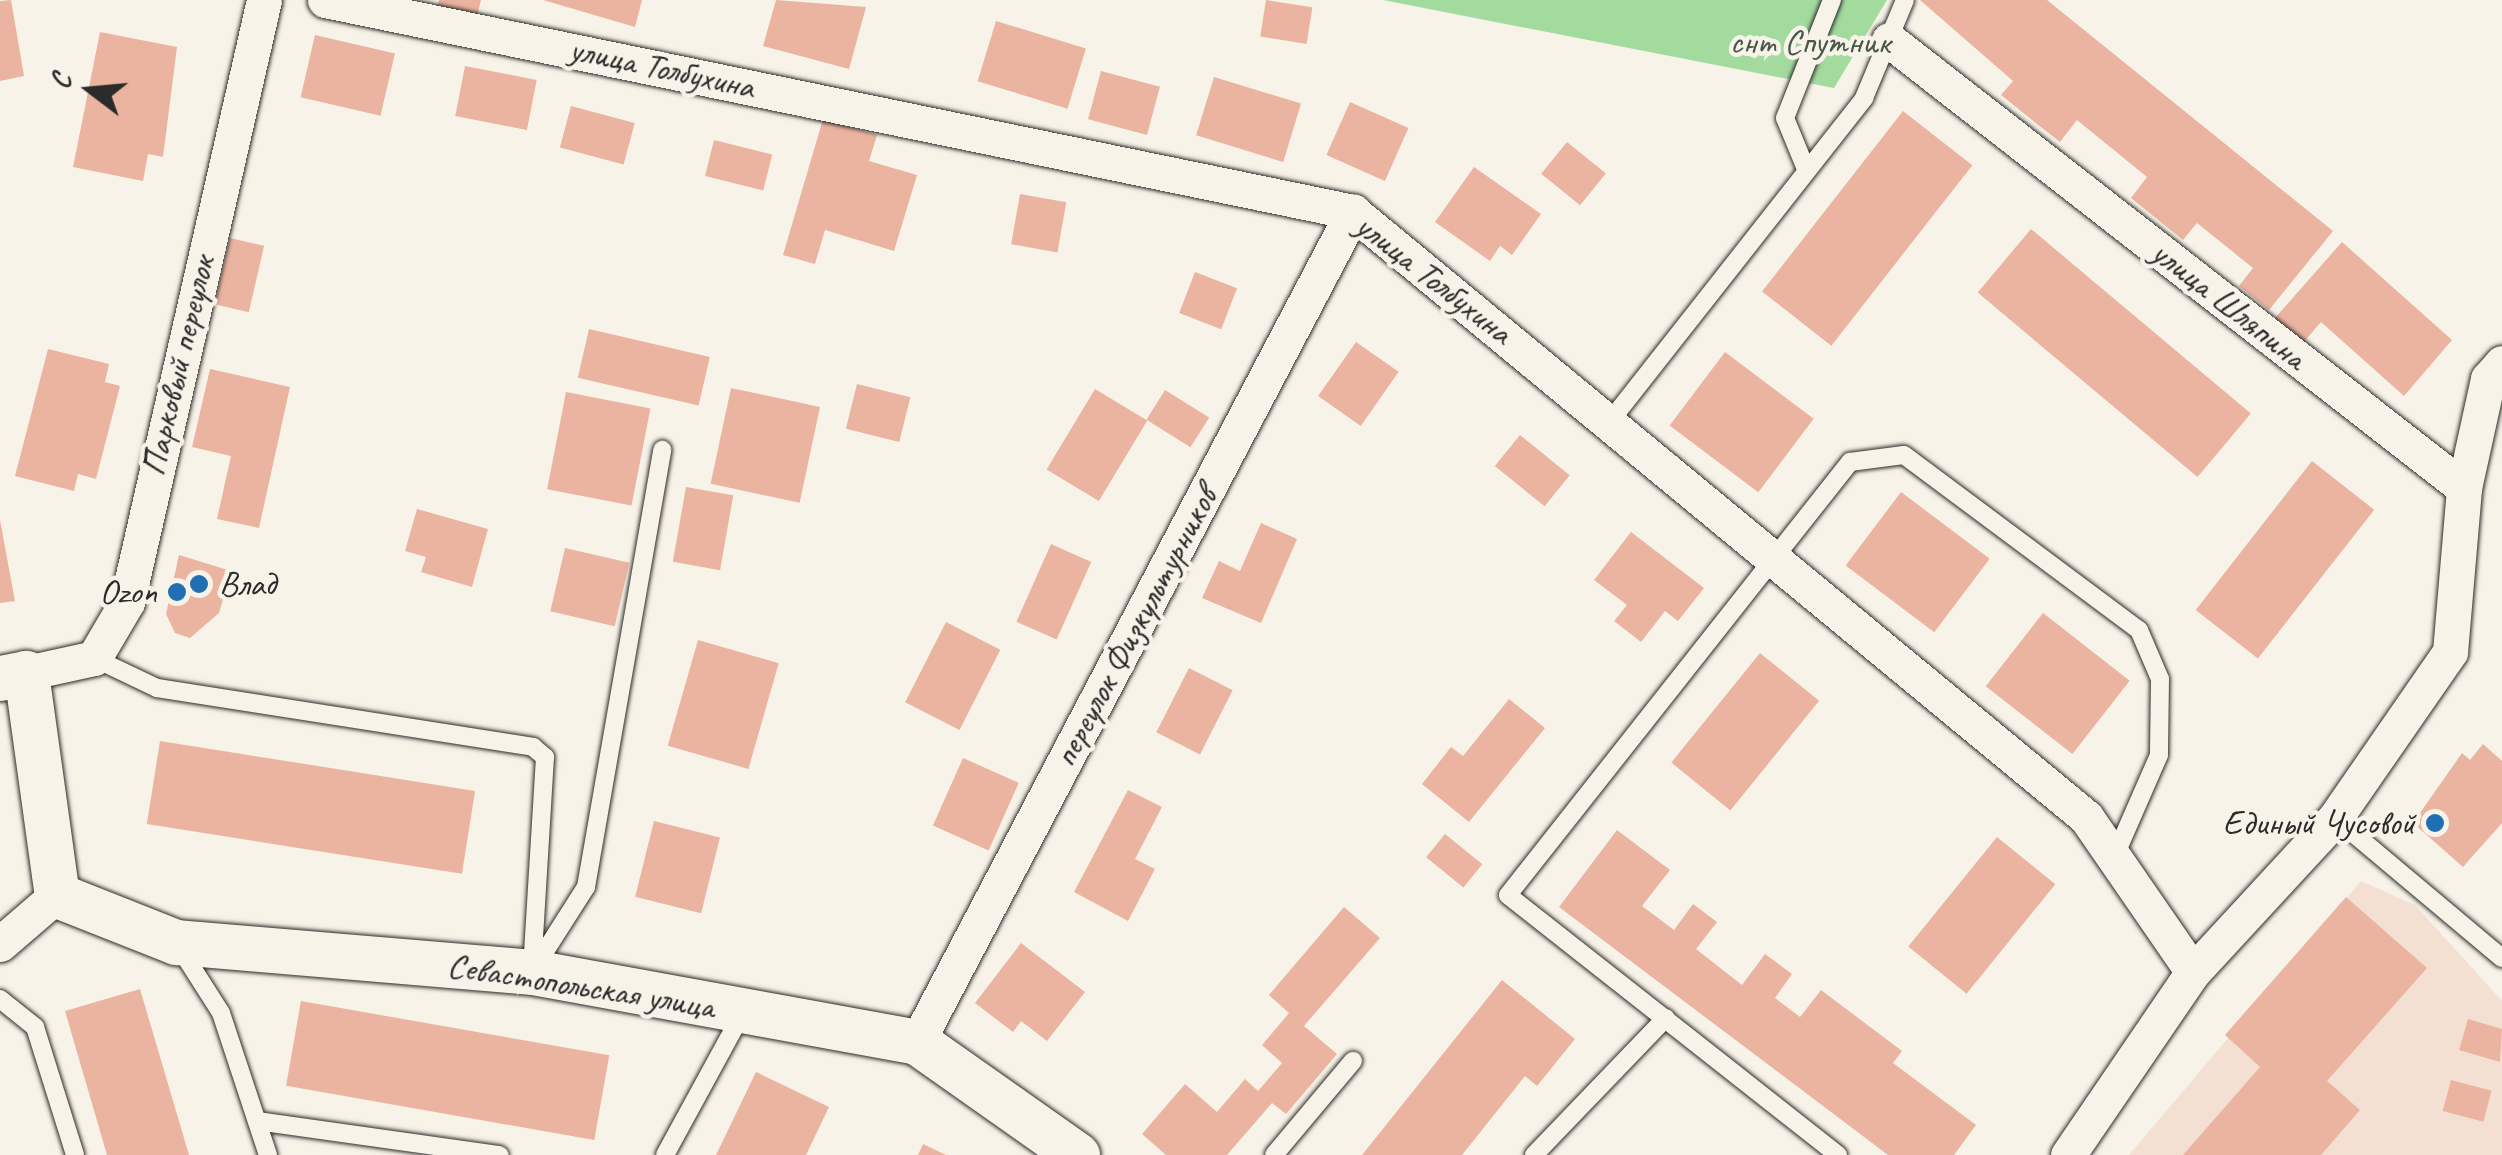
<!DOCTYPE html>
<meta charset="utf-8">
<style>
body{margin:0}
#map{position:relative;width:2502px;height:1155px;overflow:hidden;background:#f7f3e8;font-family:Caveat,sans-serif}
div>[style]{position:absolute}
.built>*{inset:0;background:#f3e0d2}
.green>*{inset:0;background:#a3db9f}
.building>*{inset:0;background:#ebb4a0;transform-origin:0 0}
.roads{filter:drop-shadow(0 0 2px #2b2b2b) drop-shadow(0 0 2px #2b2b2b)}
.service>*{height:18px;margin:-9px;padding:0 9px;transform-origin:9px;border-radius:9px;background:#f7f3e8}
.minor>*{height:35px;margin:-17.5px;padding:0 17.5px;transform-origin:17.5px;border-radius:17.5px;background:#f7f3e8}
.tertiary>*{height:45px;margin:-22.5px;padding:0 22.5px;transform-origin:22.5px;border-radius:22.5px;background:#f7f3e8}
.dots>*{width:28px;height:28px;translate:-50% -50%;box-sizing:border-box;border:5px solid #f7f3e8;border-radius:50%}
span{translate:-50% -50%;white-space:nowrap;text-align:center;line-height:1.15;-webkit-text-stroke:9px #f7f3e8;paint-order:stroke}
.park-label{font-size:35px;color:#495748}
.street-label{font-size:35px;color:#2b2b2b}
.poi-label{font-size:35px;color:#2b2b2b}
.left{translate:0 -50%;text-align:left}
.right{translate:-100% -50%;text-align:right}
.north{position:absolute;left:40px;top:40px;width:100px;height:100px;-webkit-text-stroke:8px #f7f3e8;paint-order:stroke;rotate:286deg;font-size:28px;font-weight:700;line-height:40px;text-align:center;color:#2b2b2b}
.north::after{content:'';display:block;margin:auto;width:35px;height:45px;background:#2b2b2b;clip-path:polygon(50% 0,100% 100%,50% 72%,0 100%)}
</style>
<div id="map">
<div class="built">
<div style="clip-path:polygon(2361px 881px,2415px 905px,2502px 1001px,2502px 1155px,2129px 1155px)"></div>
</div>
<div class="green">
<div style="clip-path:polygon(1383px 0,1887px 0,1834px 88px)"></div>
</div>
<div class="building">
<div style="clip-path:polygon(11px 0,24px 76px,0 81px,0 1px)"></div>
<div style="clip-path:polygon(439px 0,481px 0,477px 17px,437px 7px)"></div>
<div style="clip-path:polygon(543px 0,642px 0,635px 27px)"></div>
<div style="clip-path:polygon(776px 0,866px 7px,849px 69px,763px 46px)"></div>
<div style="left:1266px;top:0;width:47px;height:37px;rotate:9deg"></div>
<div style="clip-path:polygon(1920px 0,2047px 0,2333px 231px,2269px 310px,2239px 286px,2253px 268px,2197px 223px,2183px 240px,2131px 198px,2147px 177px,2077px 120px,2060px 142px,2037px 124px,2001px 95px,2013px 81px)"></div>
<div style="left:996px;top:21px;width:94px;height:63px;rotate:17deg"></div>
<div style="clip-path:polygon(100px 32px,177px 47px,163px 157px,148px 154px,143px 181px,73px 167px)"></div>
<div style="left:315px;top:35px;width:82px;height:64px;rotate:13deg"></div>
<div style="left:465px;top:66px;width:73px;height:51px;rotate:11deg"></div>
<div style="left:1101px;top:71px;width:61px;height:50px;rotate:15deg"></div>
<div style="left:1214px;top:77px;width:91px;height:61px;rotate:17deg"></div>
<div style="left:1350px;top:102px;width:64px;height:58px;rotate:24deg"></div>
<div style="left:571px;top:106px;width:66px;height:43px;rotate:15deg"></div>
<div style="left:1903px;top:111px;width:88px;height:229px;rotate:38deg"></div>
<div style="clip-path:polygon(823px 119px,877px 135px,869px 161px,917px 175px,894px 251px,825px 230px,815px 264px,783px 255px)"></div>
<div style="left:714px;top:140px;width:60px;height:37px;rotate:14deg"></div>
<div style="left:1567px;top:142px;width:50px;height:41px;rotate:39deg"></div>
<div style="clip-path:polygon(1474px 167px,1541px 214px,1512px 255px,1500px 246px,1490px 261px,1435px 222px)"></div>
<div style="left:1020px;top:194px;width:47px;height:51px;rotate:10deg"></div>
<div style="left:2031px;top:229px;width:287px;height:83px;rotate:40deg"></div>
<div style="left:230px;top:238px;width:35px;height:68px;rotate:13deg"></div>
<div style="clip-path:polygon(2342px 242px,2452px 340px,2404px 396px,2321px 322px,2302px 344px,2274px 319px)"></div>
<div style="left:1195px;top:272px;width:45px;height:44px;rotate:21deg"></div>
<div style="left:589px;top:329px;width:124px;height:50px;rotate:13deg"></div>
<div style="left:1356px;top:342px;width:52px;height:66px;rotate:35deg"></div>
<div style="clip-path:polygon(48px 349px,109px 364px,105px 382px,120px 386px,96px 479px,78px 474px,74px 491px,15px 476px)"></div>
<div style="left:1725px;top:352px;width:111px;height:92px;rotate:37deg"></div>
<div style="clip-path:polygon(210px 369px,290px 387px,259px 528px,217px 519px,231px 456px,192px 447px)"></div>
<div style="left:857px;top:384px;width:55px;height:46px;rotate:14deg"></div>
<div style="left:731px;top:388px;width:91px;height:98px;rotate:12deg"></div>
<div style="left:1095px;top:389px;width:61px;height:94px;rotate:31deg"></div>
<div style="left:1165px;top:390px;width:52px;height:35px;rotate:32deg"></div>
<div style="left:566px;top:392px;width:86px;height:99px;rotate:11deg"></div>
<div style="left:1520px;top:435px;width:64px;height:40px;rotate:39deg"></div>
<div style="left:2312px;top:461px;width:79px;height:189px;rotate:38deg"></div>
<div style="left:686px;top:487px;width:48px;height:76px;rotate:10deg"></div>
<div style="left:1901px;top:492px;width:111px;height:92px;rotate:37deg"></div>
<div style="clip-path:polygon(417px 509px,488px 529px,472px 587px,421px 572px,426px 557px,405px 551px)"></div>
<div style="clip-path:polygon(0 520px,15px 601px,0 603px)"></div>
<div style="clip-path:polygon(1261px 523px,1297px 539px,1261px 623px,1202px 598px,1219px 561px,1240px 571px)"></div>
<div style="clip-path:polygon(1631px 532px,1704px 588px,1678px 621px,1665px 611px,1641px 642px,1614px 621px,1627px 605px,1594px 580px)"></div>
<div style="left:1051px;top:544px;width:44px;height:85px;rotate:24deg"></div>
<div style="left:565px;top:548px;width:66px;height:65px;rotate:13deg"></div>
<div style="clip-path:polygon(179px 555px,231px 571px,219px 613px,190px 638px,175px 633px,166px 614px)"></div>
<div style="left:2043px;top:613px;width:110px;height:93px;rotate:38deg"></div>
<div style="left:946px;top:622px;width:61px;height:90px;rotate:27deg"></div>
<div style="left:698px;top:640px;width:84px;height:110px;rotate:16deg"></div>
<div style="left:1760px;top:653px;width:76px;height:141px;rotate:39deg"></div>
<div style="left:1189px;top:668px;width:49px;height:72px;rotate:27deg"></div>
<div style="clip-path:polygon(1509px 699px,1545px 728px,1469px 822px,1422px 784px,1451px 747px,1463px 756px)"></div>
<div style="left:160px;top:741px;width:319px;height:84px;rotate:9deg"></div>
<div style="clip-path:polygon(2483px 744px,2502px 761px,2502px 823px,2463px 867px,2413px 823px,2462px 753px,2470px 760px)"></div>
<div style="left:963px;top:758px;width:61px;height:74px;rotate:24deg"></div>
<div style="clip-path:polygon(1128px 790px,1162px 807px,1135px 859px,1155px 869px,1128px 921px,1074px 892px)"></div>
<div style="left:654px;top:821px;width:68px;height:78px;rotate:14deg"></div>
<div style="clip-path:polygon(1617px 830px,1670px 870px,1642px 906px,1674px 930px,1693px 904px,1717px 922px,1696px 949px,1742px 985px,1765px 954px,1792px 974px,1775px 998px,1800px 1017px,1821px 990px,1902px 1051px,1893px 1063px,1976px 1125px,1954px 1155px,1888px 1155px,1559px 907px)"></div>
<div style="left:1445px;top:834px;width:48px;height:30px;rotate:39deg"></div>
<div style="left:1997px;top:837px;width:75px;height:141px;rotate:39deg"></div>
<div style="clip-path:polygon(2346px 897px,2427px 968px,2327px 1081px,2360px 1110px,2321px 1155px,2183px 1155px,2260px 1067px,2225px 1035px)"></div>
<div style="clip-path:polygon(1344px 907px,1380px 938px,1304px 1026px,1337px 1054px,1286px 1114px,1272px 1103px,1227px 1155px,1166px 1155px,1142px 1134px,1185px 1084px,1217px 1112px,1245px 1079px,1258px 1091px,1282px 1063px,1262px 1045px,1289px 1013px,1269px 995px)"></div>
<div style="clip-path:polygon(1021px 943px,1085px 992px,1047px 1041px,1021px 1021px,1013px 1032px,975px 1003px)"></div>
<div style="clip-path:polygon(1502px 980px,1575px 1039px,1537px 1086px,1525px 1076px,1462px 1155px,1362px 1155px)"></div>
<div style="clip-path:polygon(140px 989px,189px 1155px,107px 1155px,81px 1066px,65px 1011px)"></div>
<div style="left:301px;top:1001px;width:313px;height:86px;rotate:10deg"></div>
<div style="clip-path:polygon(2468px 1019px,2502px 1029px,2500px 1062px,2459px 1050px)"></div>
<div style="clip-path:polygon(756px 1072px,829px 1107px,806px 1155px,716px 1155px)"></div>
<div style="left:2451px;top:1080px;width:42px;height:32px;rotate:15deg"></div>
<div style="clip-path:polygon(923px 1144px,946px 1155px,918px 1155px)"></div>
</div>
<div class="roads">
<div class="service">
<div style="left:1806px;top:169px;width:55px;rotate:-112.4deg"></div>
<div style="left:1785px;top:118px;width:127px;rotate:-68.3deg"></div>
<div style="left:1611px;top:420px;width:410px;rotate:-51.8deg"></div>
<div style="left:1864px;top:98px;width:106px;rotate:-67.3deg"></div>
<div style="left:94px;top:658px;width:70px;rotate:25.5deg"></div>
<div style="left:157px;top:688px;width:381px;rotate:8.9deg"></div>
<div style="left:533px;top:747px;width:16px;rotate:40deg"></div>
<div style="left:545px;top:757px;width:214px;rotate:93.5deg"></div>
<div style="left:2335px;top:818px;width:218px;rotate:40deg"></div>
<div style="left:179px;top:947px;width:78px;rotate:57.5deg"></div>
<div style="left:221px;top:1013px;width:150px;rotate:71.7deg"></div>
<div style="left:535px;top:967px;width:95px;rotate:-57.5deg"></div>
<div style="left:586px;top:887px;width:444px;rotate:-80.1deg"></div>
<div style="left:0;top:999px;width:45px;rotate:38.7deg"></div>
<div style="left:35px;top:1027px;width:134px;rotate:72.6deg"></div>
<div style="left:257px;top:1121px;width:245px;rotate:8deg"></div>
<div style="left:665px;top:1155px;width:163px;rotate:-61.4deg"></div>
<div style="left:1274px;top:1155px;width:123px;rotate:-50deg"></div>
<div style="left:1534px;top:1155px;width:190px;rotate:-46.1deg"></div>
<div style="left:1838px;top:1155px;width:420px;rotate:-141.8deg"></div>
<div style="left:1508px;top:895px;width:552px;rotate:-51.7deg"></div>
<div style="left:1850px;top:462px;width:54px;rotate:-7.4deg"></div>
<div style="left:1904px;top:455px;width:293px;rotate:36.7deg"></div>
<div style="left:2139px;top:630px;width:53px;rotate:66.8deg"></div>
<div style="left:2160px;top:679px;width:76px;rotate:90.8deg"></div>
<div style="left:2159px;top:755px;width:112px;rotate:113.6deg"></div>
</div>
<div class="minor">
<div style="left:325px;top:0;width:1050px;rotate:11.65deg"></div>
<div style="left:1353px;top:212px;width:950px;rotate:39.54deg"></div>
<div style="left:2086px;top:817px;width:188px;rotate:55.4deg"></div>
<div style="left:1889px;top:40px;width:729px;rotate:37.92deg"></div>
<div style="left:26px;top:673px;width:70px;rotate:-12.4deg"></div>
<div style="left:94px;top:658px;width:65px;rotate:-59.5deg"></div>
<div style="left:127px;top:602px;width:617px;rotate:-77.18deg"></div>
<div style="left:0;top:944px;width:75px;rotate:-40.7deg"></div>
<div style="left:917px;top:1042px;width:938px;rotate:-62.29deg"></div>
<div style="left:2068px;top:1155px;width:222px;rotate:-55.7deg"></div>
<div style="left:2193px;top:972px;width:209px;rotate:-47.3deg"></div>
<div style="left:2335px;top:818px;width:202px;rotate:-55.3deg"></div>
<div style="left:2450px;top:652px;width:165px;rotate:-85.1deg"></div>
<div style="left:2464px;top:488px;width:112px;rotate:-77.6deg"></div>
<div style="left:2488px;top:379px;width:21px;rotate:-49deg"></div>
</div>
<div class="tertiary">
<div style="left:0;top:678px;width:26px;rotate:-11deg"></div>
<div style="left:26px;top:673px;width:224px;rotate:82.1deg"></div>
<div style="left:57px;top:895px;width:128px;rotate:21.6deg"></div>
<div style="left:176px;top:942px;width:357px;rotate:4.8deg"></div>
<div style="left:532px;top:972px;width:391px;rotate:10.3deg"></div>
<div style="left:917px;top:1042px;width:196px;rotate:35.2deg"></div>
</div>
</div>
<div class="dots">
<div style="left:199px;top:584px;background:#1f6fb2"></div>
<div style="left:177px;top:592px;background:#1f6fb2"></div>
<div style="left:2435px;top:823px;background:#1f6fb2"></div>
</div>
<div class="park-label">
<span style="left:1810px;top:42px">снт Спутник</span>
</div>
<div class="street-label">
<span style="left:662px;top:68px;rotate:12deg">улица Толбухина</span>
<span style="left:1434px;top:279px;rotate:38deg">улица Толбухина</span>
<span style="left:2229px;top:305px;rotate:38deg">улица Шляпина</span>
<span style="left:178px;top:366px;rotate:-77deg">Парковый переулок</span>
<span style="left:1135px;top:627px;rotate:-62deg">переулок Физкультурников</span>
<span style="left:581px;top:986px;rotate:9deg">Севастопольская улица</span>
</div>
<div class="poi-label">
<span class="left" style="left:219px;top:584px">Влад</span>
<span class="right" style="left:157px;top:592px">Ozon</span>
<span class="right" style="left:2415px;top:823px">Единый Чусовой</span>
</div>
<div class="north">С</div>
</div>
